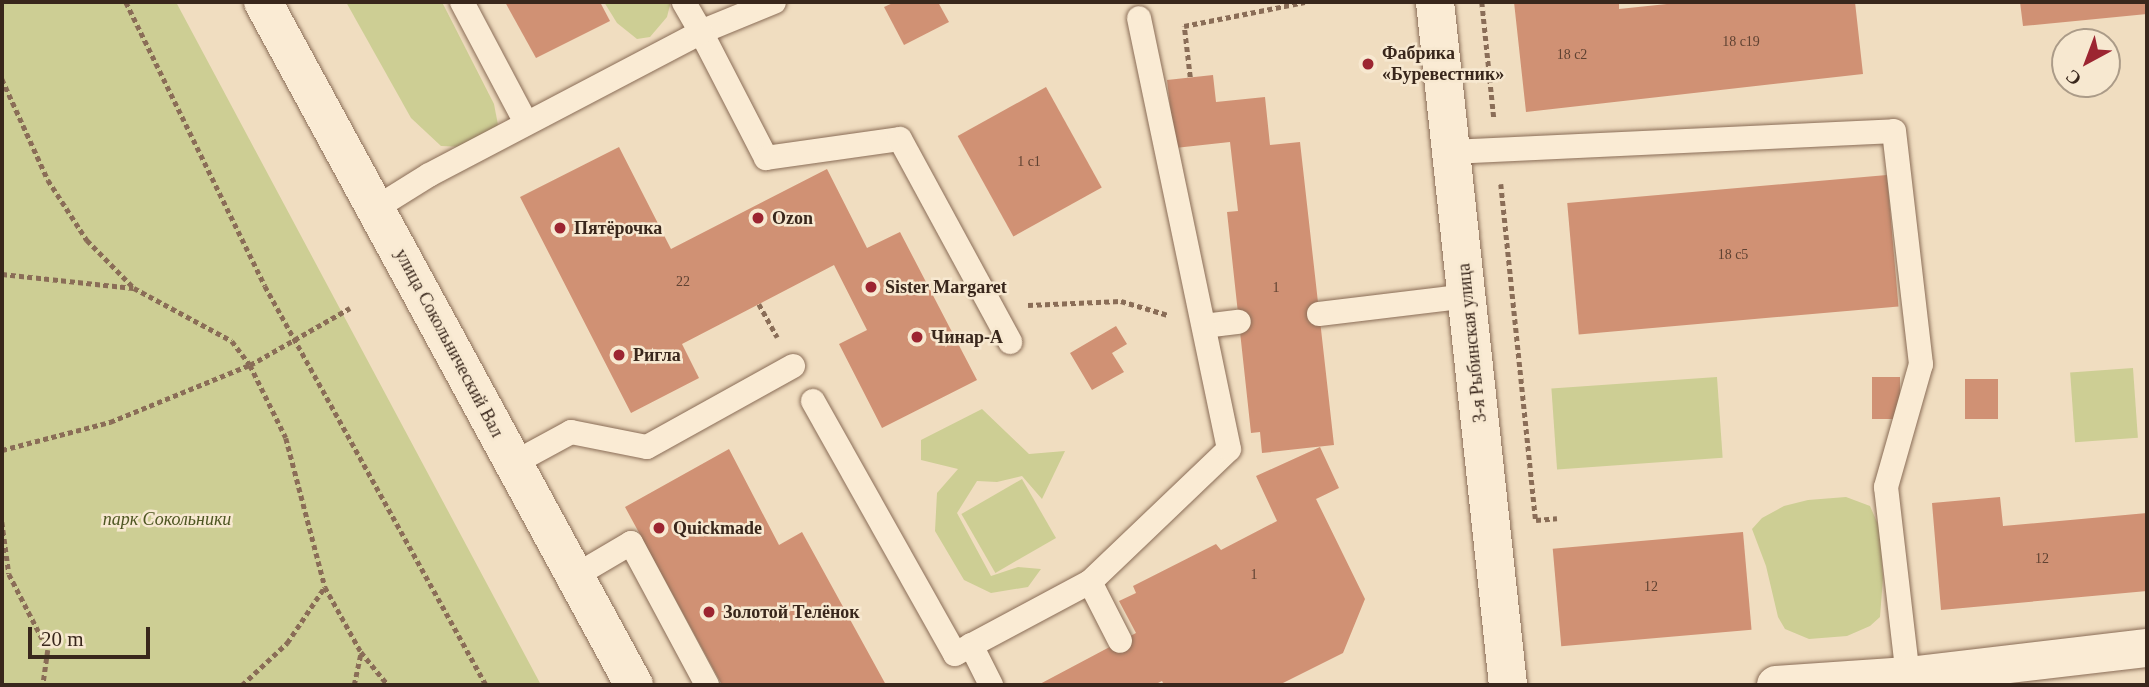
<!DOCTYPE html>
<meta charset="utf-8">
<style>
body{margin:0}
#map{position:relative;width:2149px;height:687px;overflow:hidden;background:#f0ddc0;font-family:"Times New Roman",serif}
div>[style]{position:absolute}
.green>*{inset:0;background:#cdce94;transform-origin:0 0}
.building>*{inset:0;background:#d09174;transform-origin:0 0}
.path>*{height:4.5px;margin-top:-2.25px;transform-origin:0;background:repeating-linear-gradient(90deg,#8a6d57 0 5px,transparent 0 8.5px)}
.roads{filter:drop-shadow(0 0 2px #8a6d57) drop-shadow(0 0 2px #8a6d57)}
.lane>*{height:24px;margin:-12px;padding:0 12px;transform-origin:12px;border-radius:12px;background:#faebd4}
.street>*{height:38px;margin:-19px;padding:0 19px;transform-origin:19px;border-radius:19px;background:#faebd4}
.secondary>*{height:38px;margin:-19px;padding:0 19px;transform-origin:19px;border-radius:19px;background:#faebd4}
.dots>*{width:19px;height:19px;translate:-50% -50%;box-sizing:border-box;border:4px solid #f7e8d0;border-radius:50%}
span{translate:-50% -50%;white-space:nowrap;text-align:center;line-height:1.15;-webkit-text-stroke:5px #f7e8d0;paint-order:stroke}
.number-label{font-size:14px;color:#5f4232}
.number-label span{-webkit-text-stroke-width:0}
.poi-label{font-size:18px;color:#39271c;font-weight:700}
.left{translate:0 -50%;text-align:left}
.street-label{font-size:18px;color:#39271c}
.park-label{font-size:18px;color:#4e5622;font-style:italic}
.frame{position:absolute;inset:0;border:4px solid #39271c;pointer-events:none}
.north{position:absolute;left:2051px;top:28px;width:70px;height:70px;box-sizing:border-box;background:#f7e8d0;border:2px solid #ab9b88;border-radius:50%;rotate:221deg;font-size:19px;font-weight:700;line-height:28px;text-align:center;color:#39271c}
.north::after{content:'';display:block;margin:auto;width:24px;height:32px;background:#9c2531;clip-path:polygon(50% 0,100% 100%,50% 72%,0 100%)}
.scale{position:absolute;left:28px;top:627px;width:122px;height:32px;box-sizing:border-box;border:4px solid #39271c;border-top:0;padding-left:9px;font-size:21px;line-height:24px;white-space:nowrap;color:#39271c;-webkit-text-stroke:5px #f7e8d0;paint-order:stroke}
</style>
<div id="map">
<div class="green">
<div style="clip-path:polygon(2px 2px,176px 2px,541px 685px,2px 685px)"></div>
<div style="clip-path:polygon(346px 2px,442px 2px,494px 104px,498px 125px,482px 138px,463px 147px,441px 146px,411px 118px)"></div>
<div style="clip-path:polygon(604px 2px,670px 2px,670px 5px,667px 17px,650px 37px,637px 39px,617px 23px)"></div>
<div style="left:2133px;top:368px;width:70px;height:63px;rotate:86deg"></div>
<div style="left:1717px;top:377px;width:81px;height:166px;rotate:86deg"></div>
<div style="clip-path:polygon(982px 409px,1029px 454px,1065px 451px,1042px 499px,1022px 476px,997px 482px,977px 481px,957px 513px,991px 576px,1018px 567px,1041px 569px,1028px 587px,991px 593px,964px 580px,935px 531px,937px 493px,958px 469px,921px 460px,921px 440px)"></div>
<div style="left:1022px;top:479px;width:68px;height:70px;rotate:60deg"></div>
<div style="clip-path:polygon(1846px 497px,1870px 506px,1880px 529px,1883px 578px,1880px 617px,1870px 626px,1847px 636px,1809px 639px,1785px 629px,1778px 617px,1766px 566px,1752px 529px,1762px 518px,1784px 506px,1808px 500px)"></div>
</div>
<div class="building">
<div style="clip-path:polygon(505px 2px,600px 2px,610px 21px,536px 58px)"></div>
<div style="clip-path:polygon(895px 2px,938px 2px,949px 22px,904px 45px,884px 7px)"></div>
<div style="clip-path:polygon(1514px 2px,1619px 2px,1619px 9px,1686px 2px,1855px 2px,1863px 74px,1526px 112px)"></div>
<div style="clip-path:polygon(2020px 2px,2147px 2px,2147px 14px,2023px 26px)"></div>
<div style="clip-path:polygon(1213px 75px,1216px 102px,1265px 97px,1270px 145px,1300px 142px,1334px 445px,1262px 453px,1260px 432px,1251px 433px,1227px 212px,1238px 211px,1230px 142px,1175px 148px,1167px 80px)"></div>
<div style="left:1046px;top:87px;width:115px;height:101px;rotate:61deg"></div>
<div style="clip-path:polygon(619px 147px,671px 249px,827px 169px,867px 248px,900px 232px,977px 380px,882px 428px,839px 344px,867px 330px,834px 265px,682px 344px,699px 378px,631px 413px,520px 197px)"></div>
<div style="left:1887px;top:175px;width:132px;height:321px;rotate:85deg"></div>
<div style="clip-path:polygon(1116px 326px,1127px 344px,1112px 353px,1124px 372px,1092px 390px,1070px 353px)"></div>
<div style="left:1872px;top:377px;width:28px;height:42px"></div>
<div style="left:1965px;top:379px;width:33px;height:40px"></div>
<div style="clip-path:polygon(1320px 447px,1339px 488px,1316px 499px,1365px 599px,1343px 653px,1279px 685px,1164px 685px,1162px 681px,1154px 685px,1038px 685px,1136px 633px,1119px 601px,1136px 593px,1133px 586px,1216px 544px,1221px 550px,1277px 521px,1256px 476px)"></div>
<div style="clip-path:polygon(729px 449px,779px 545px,802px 532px,886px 685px,722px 685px,625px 507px)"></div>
<div style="clip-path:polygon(2000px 497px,2003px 526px,2147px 513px,2147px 591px,1941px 610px,1932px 503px)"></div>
<div style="left:1743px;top:532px;width:98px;height:191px;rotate:85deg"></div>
</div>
<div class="path">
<div style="left:126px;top:2px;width:316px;rotate:63.9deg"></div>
<div style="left:265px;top:286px;width:456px;rotate:61deg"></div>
<div style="left:1482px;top:2px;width:118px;rotate:84.1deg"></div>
<div style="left:1190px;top:77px;width:51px;rotate:-96.7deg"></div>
<div style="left:1184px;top:26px;width:123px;rotate:-11.2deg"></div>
<div style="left:2px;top:79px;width:111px;rotate:65.5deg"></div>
<div style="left:48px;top:180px;width:72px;rotate:57deg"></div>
<div style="left:87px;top:240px;width:67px;rotate:45.6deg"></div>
<div style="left:134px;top:288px;width:111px;rotate:28.4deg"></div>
<div style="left:232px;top:341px;width:30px;rotate:53deg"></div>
<div style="left:250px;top:365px;width:81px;rotate:63.7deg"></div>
<div style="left:286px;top:438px;width:154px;rotate:75.3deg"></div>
<div style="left:325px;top:587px;width:74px;rotate:61deg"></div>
<div style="left:361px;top:652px;width:43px;rotate:50.7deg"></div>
<div style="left:1501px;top:184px;width:338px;rotate:84.1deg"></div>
<div style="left:1536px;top:520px;width:21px;rotate:-5deg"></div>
<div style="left:2px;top:274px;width:132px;rotate:6.1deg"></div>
<div style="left:759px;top:304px;width:38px;rotate:61deg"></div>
<div style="left:1028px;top:305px;width:93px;rotate:-2.5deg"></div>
<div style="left:1121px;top:301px;width:49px;rotate:16.6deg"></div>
<div style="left:2px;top:450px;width:112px;rotate:-14.5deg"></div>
<div style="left:110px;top:422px;width:151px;rotate:-22.2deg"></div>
<div style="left:250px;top:365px;width:115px;rotate:-29.7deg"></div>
<div style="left:2px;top:522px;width:52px;rotate:82.3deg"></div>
<div style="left:9px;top:574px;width:85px;rotate:62.8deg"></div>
<div style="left:48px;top:650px;width:35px;rotate:98deg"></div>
<div style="left:242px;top:685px;width:62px;rotate:-43deg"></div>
<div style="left:287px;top:643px;width:66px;rotate:-56.1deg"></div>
<div style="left:354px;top:685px;width:34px;rotate:-78deg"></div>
</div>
<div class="roads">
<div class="lane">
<div style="left:462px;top:2px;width:137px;rotate:62.1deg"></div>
<div style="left:774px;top:2px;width:79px;rotate:157.7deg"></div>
<div style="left:701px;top:32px;width:142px;rotate:62.7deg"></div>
<div style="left:766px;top:158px;width:135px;rotate:-8.1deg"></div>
<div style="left:900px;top:139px;width:231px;rotate:61.5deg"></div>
<div style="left:1452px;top:152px;width:442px;rotate:-2.7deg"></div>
<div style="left:1894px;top:131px;width:235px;rotate:83.4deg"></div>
<div style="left:1921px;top:364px;width:128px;rotate:105.9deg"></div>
<div style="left:1886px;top:487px;width:190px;rotate:83.4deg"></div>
<div style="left:376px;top:208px;width:62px;rotate:-31.9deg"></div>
<div style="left:429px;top:175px;width:307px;rotate:-27.7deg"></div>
<div style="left:701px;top:32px;width:34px;rotate:-120deg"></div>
<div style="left:1319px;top:314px;width:150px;rotate:-6.9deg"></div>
<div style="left:1204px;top:326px;width:35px;rotate:-7deg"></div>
<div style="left:813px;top:401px;width:290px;rotate:60.7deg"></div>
<div style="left:955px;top:654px;width:153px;rotate:-28.1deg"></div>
<div style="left:1090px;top:582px;width:192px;rotate:-43.7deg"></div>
<div style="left:1229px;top:449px;width:440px;rotate:-101.8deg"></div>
<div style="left:514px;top:463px;width:65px;rotate:-28.5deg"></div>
<div style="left:571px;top:432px;width:77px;rotate:11.2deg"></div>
<div style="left:647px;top:447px;width:167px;rotate:-29deg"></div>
<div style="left:575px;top:576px;width:65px;rotate:-30.5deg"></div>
<div style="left:631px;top:543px;width:161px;rotate:61.8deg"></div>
<div style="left:1090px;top:582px;width:66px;rotate:63deg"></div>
<div style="left:971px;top:645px;width:45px;rotate:63.4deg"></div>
</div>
<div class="street">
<div style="left:1435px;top:2px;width:687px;rotate:83.9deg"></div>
</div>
<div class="secondary">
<div style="left:263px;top:2px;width:777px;rotate:61.49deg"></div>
<div style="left:1776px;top:685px;width:132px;rotate:-3.9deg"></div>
<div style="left:1908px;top:676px;width:241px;rotate:-6.7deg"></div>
</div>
</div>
<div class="dots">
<div style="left:1368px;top:64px;background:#9c2531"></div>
<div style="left:758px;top:218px;background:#9c2531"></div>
<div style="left:560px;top:228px;background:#9c2531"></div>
<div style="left:871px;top:287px;background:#9c2531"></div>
<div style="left:917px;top:337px;background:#9c2531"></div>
<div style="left:619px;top:355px;background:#9c2531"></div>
<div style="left:659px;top:528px;background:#9c2531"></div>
<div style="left:709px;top:612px;background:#9c2531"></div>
</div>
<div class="number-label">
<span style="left:1741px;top:42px">18 с19</span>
<span style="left:1572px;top:55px">18 с2</span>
<span style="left:1029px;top:162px">1 с1</span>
<span style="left:1733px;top:255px">18 с5</span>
<span style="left:683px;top:282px">22</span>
<span style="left:1276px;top:288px">1</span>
<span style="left:2042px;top:559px">12</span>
<span style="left:1254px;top:575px">1</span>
<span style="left:1651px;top:587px">12</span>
</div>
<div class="poi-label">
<span class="left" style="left:1382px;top:64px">Фабрика<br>«Буревестник»</span>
<span class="left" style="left:772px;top:218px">Ozon</span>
<span class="left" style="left:574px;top:228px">Пятёрочка</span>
<span class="left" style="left:885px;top:287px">Sister Margaret</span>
<span class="left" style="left:931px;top:337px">Чинар-А</span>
<span class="left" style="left:633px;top:355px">Ригла</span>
<span class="left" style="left:673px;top:528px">Quickmade</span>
<span class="left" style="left:723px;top:612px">Золотой Телёнок</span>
</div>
<div class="street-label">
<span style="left:449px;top:343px;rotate:62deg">улица Сокольнический Вал</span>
<span style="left:1472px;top:343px;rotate:-96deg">3-я Рыбинская улица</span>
</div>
<div class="park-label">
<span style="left:167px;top:519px">парк Сокольники</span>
</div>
<div class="frame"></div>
<div class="north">С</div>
<div class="scale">20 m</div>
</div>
